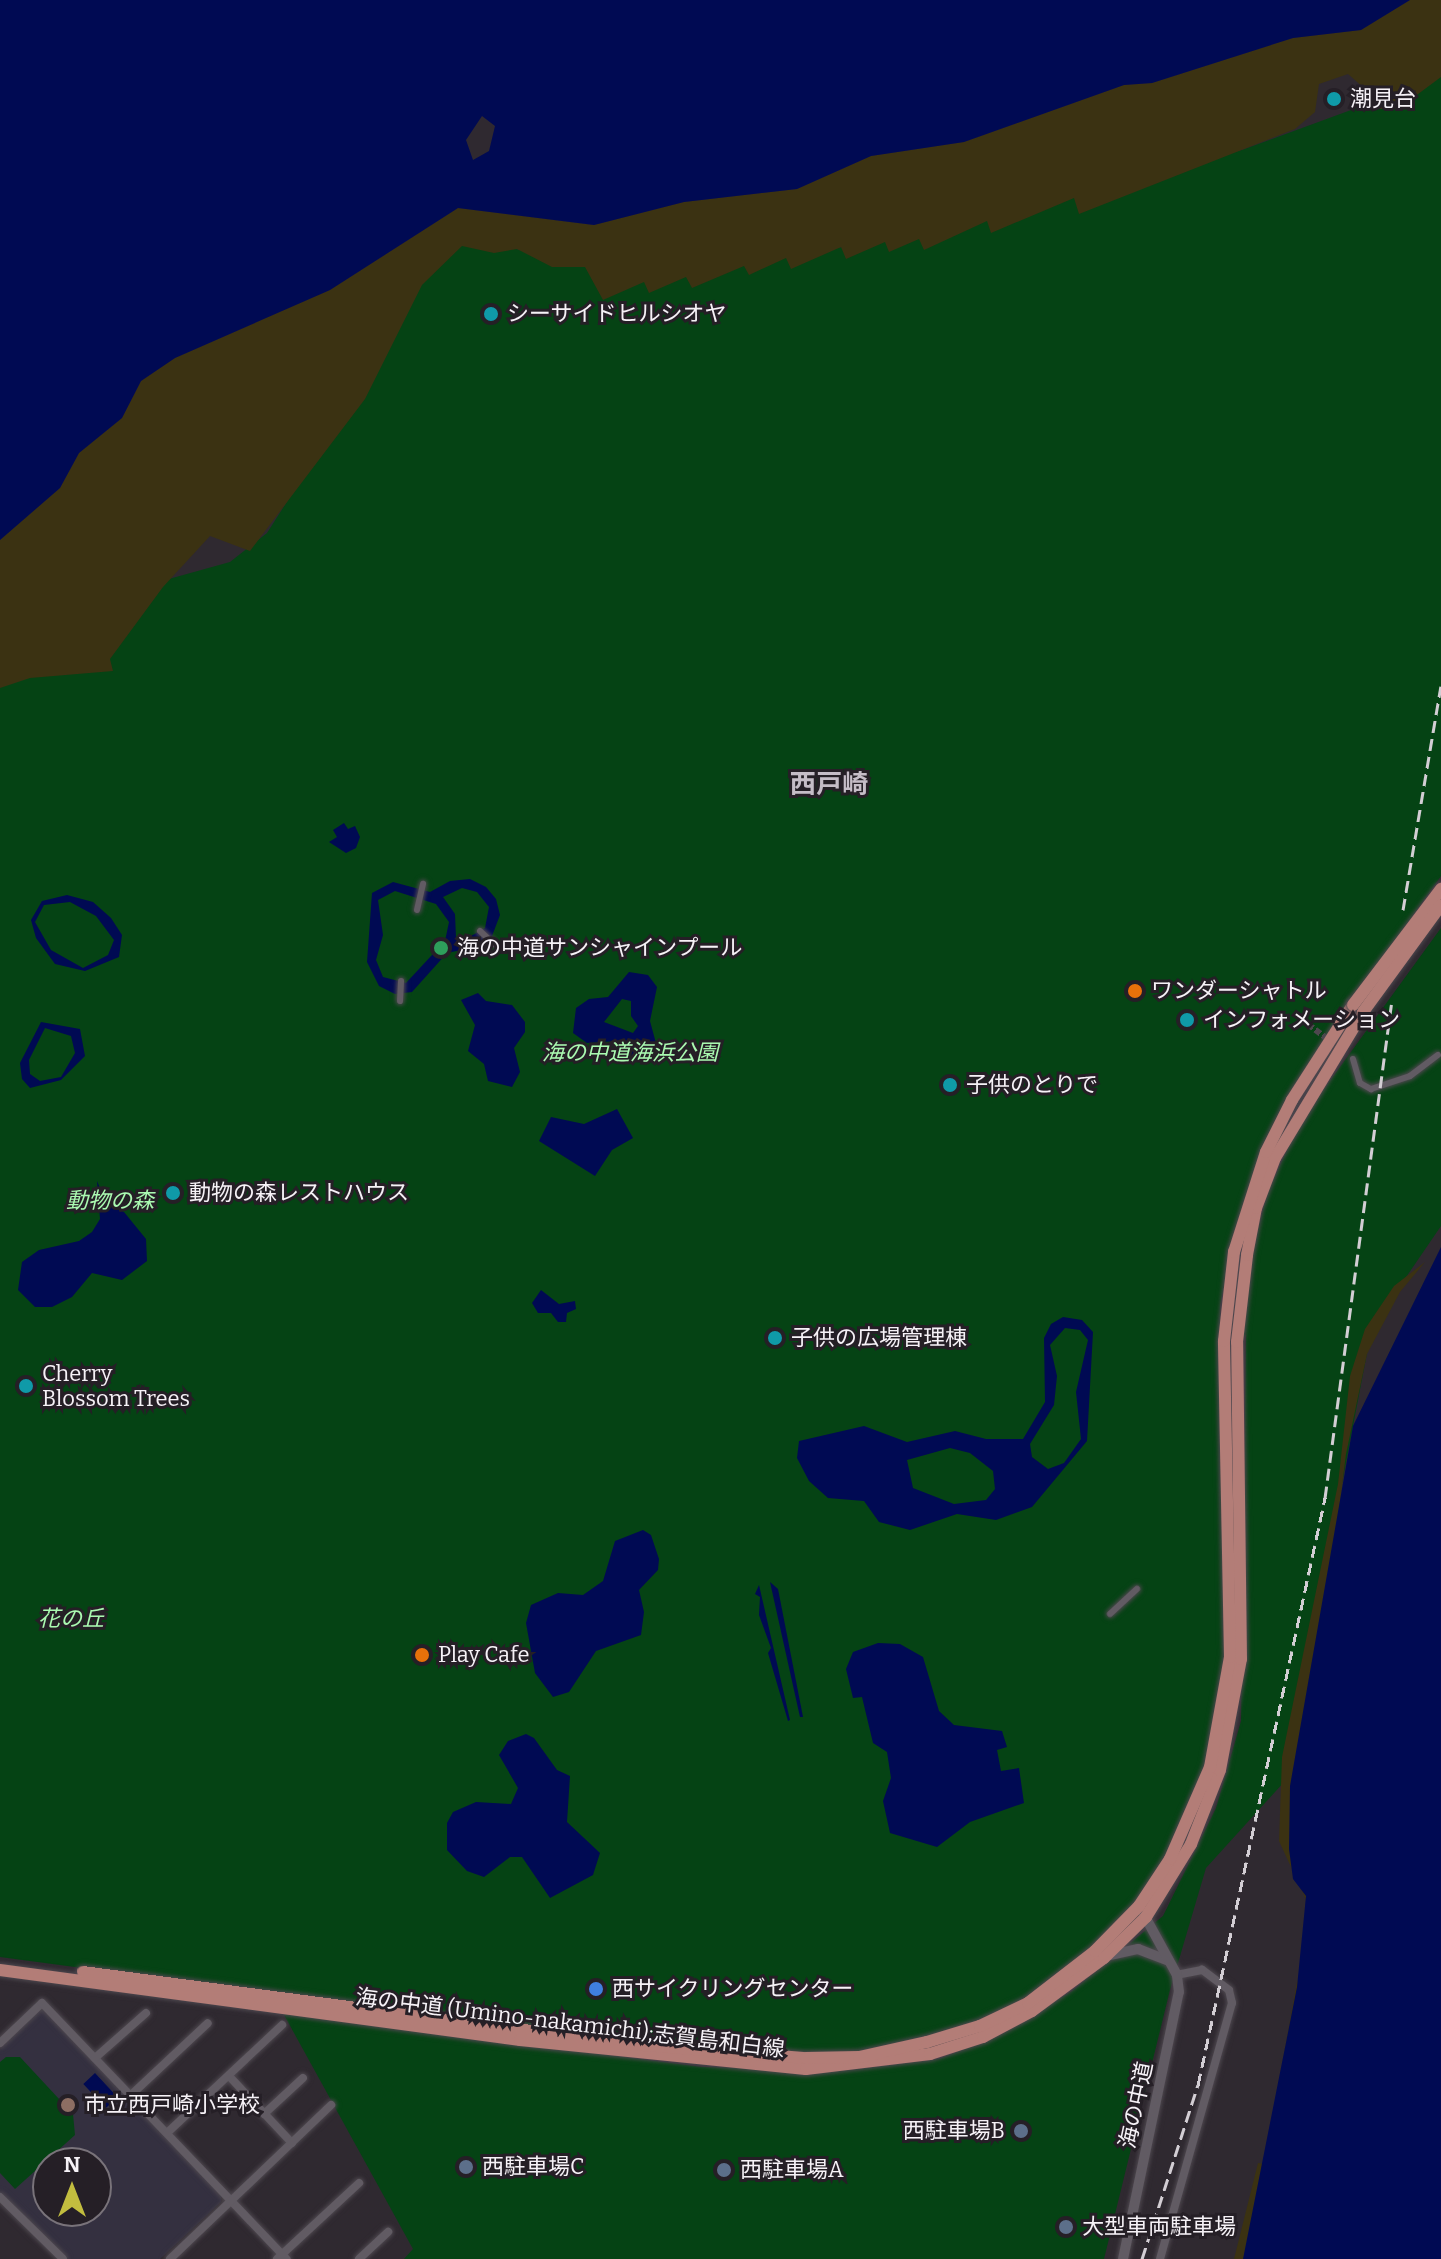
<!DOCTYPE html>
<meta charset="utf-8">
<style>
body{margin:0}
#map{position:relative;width:1441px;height:2259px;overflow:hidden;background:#2f2930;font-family:Bitter,"Noto Sans JP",serif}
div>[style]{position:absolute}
.education>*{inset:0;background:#343040}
.green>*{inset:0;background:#054314}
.sand>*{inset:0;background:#3b3212}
.water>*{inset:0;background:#000a53;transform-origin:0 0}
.pedestrian-tunnel>*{height:6px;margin-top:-3px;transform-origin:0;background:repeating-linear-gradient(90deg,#4d474e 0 6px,transparent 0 9px)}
.roads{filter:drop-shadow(0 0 2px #4d474e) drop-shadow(0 0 2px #4d474e)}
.pedestrian>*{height:6px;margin:-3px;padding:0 3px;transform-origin:3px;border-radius:3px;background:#615b63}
.minor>*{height:8px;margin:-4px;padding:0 4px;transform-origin:4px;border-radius:4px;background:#615b63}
.tertiary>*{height:10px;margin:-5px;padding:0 5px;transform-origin:5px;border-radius:5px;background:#615b63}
.primary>*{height:12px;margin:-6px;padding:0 6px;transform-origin:6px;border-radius:6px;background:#b37d77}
.rail>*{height:3px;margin-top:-1.5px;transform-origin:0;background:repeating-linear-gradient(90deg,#d3ced4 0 12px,transparent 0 18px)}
.bridges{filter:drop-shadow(0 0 2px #4d474e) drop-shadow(0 0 2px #4d474e)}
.primary-bridge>*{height:12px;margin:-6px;padding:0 6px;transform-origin:6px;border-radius:6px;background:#b37d77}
.dots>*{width:22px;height:22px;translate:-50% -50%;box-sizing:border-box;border:4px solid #251f26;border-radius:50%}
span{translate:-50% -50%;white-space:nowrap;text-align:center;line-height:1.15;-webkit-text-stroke:6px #251f26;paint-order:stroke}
.poi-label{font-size:22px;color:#f6f2f7}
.left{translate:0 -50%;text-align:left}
.right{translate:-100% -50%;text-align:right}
.park-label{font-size:22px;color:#aafab1;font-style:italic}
.street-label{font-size:22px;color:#f6f2f7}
.quarter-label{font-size:26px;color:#c5bdc7;font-weight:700}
.north{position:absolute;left:32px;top:2147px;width:80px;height:80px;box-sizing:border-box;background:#251f26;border:2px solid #79737a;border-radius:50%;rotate:0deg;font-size:22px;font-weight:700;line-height:32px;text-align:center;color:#f6f2f7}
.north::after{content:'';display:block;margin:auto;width:28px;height:36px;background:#c2bd3f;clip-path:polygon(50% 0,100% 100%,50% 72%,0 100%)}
</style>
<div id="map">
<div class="education">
<div style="clip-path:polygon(evenodd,41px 2006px,221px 2195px,221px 2202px,160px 2259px,66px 2259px,0 2193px,0 2046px,41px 2006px,48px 2163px,96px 2163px,96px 2211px,48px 2211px,48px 2163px)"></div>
</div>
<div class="green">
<div style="clip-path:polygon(1441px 72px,1441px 876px,1320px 1045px,1272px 1131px,1238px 1223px,1220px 1305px,1225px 1658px,1207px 1765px,1179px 1836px,1138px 1902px,1094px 1949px,1027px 2000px,977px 2023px,861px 2054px,809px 2056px,658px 2045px,0 1957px,0 684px,158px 582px,230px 562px,267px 533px,401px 323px,420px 284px,462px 244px,516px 249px,646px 280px,688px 275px,887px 239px,1077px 195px,1242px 150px,1362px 106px,1393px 106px)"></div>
<div style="clip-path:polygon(1441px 928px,1441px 1226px,1372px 1327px,1285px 1781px,1206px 1868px,1170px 1990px,1104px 2259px,404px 2259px,413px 2249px,283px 2013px,702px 2067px,849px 2070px,939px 2059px,999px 2035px,1072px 1991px,1163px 1916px,1216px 1808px,1241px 1721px,1246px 1334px,1240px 1344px,1250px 1261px,1267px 1194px,1305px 1110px,1365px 1019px,1316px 1100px)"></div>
<div style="clip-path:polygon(6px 2057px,20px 2057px,73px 2114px,75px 2135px,15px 2189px,0 2173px,0 2062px)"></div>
</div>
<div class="sand">
<div style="clip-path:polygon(1410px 0,1441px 0,1441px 77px,1398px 109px,1366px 109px,1372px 95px,1348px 74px,1319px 84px,1315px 112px,1295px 129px,1079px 214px,1074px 198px,991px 233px,987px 221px,924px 250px,919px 239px,889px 252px,885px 242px,846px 259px,841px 247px,791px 269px,786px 258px,749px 275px,744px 266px,692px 288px,686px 277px,649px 293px,644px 282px,603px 300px,585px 267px,552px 267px,517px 249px,494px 253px,462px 246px,422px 285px,365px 399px,250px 551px,210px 536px,163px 587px,110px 659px,113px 671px,30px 678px,0 688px,0 540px,60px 488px,79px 453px,122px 418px,141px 381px,175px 358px,330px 290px,458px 208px,594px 225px,684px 202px,797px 189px,871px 156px,964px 142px,1124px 85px,1152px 83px,1293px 38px,1361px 30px)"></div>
<div style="clip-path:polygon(1425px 1262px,1400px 1292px,1367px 1354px,1346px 1454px,1321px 1656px,1325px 1731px,1313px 1890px,1324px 1896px,1322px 1904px,1392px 1917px,1394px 1935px,1381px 1946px,1373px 1942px,1378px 1926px,1350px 1923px,1319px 1971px,1290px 2098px,1294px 2137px,1285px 2150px,1273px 2213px,1257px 2259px,1234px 2259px,1258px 2163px,1264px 2164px,1297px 1982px,1306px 1971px,1300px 1961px,1308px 1904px,1279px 1841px,1282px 1757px,1338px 1484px,1350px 1376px,1365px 1329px,1394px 1286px)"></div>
</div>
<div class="water">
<div style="clip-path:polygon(evenodd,0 0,1410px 0,1361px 30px,1293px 38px,1152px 83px,1124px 85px,964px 142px,871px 156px,797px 189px,684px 202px,594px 225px,458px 208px,330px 290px,175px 358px,141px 381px,122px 418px,79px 453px,60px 488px,0 540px,0 0,482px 116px,495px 126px,489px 151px,473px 160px,466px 140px,482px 116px)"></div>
<div style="clip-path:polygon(344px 823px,348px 829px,355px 826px,360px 837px,356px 848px,346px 853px,329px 842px,337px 837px,333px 830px)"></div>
<div style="clip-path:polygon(evenodd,470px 879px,486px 887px,496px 899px,500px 915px,492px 936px,480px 946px,447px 953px,412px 992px,395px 994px,379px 986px,367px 962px,372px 893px,393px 882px,430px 892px,450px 881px,470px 879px,462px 888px,477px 892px,489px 907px,485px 928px,464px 940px,456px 938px,455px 914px,443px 897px,462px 888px,470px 879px,395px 891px,436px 904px,449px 922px,445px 941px,406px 983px,383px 977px,376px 960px,383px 935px,378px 900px,395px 891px)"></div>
<div style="clip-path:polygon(evenodd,67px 895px,93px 902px,111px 918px,122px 935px,119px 957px,85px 971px,55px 964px,36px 938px,31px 920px,42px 901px,67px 895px,70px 902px,96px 916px,114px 940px,108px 955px,83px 968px,51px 950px,35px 922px,44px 905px,70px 902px)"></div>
<div style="clip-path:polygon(evenodd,629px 972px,648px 975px,657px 987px,650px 1021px,657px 1047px,641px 1060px,628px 1055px,618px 1041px,587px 1043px,573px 1033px,576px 1008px,589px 999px,608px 997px,629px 972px,622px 999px,631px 1001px,631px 1016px,638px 1026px,633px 1033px,604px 1022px,622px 999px)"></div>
<div style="clip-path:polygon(478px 993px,486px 1001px,512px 1005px,525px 1022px,525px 1032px,514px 1048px,520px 1072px,512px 1087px,488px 1081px,484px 1064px,468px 1051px,475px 1025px,461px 1000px)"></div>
<div style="clip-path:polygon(evenodd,41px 1022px,80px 1029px,85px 1056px,61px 1080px,30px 1088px,22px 1079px,20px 1063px,41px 1022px,45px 1028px,71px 1036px,75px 1053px,61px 1077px,40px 1081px,30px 1074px,29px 1060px,45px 1028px)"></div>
<div style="clip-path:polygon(617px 1109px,633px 1138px,612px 1150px,595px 1176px,539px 1141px,551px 1117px,584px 1124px)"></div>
<div style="clip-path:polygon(97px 1181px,107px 1205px,124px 1212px,146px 1239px,147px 1261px,122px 1280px,92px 1273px,72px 1297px,52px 1307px,35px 1307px,18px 1290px,22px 1262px,39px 1250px,79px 1241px,92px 1232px,100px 1219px)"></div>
<div style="clip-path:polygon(1441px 1247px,1441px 2259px,1243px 2259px,1297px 1987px,1306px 1896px,1293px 1879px,1289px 1849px,1290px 1786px,1353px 1426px)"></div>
<div style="clip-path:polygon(541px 1290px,559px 1304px,575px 1301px,576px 1309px,567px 1313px,566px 1322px,558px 1322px,551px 1313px,538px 1313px,532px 1303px)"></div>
<div style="clip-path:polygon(evenodd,1063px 1317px,1082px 1320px,1093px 1332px,1087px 1441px,1032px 1507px,996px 1520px,957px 1514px,910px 1530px,879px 1522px,864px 1501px,828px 1498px,809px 1481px,797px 1458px,799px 1441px,864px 1426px,907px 1442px,955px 1431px,986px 1439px,1023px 1439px,1045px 1402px,1044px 1338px,1051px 1324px,1063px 1317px,1065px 1328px,1080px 1330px,1088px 1340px,1076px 1392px,1081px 1439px,1064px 1463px,1048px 1469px,1032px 1457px,1030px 1444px,1054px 1405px,1057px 1376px,1050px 1345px,1065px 1328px,1063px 1317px,950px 1448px,970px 1453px,993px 1471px,995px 1489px,986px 1500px,954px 1504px,913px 1488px,907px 1460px,950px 1448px)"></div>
<div style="clip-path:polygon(643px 1530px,651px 1535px,659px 1559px,658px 1570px,639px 1590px,644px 1612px,641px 1635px,596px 1651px,569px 1692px,553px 1697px,535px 1673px,526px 1623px,531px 1605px,558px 1593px,583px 1595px,603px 1581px,615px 1541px)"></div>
<div style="clip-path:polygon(770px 1582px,778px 1589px,803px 1717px,800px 1717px)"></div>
<div style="clip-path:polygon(759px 1585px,790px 1720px,788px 1721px,768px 1653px,771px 1648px,759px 1615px,760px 1597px,755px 1594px)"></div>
<div style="clip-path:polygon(878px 1643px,900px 1644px,923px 1657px,939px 1711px,954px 1725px,1002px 1731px,1007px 1747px,997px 1750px,1001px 1771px,1019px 1768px,1024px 1803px,970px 1822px,937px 1847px,890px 1833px,883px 1801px,891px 1778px,887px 1752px,873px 1743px,862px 1697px,853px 1698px,846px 1669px,853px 1652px)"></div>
<div style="clip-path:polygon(526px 1734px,534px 1738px,557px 1770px,570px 1776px,567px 1822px,600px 1853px,593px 1875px,550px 1898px,522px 1857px,510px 1857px,484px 1877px,467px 1871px,447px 1850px,447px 1823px,453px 1812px,476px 1802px,511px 1804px,518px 1788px,499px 1755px,508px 1741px)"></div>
<div style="left:95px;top:2073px;width:33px;height:16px;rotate:47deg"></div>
</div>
<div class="pedestrian-tunnel">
<div style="left:1301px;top:1019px;width:36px;rotate:37deg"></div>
</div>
<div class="roads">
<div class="pedestrian">
<div style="left:417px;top:910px;width:27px;rotate:-77deg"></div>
<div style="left:480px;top:931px;width:19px;rotate:43deg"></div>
<div style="left:400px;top:1001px;width:20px;rotate:-87deg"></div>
<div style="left:1353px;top:1059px;width:25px;rotate:74deg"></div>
<div style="left:1360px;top:1083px;width:13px;rotate:29deg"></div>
<div style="left:1371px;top:1089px;width:41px;rotate:-18.4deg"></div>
<div style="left:1410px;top:1076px;width:35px;rotate:-37deg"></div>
<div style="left:1110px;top:1614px;width:37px;rotate:-43deg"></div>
</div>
<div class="minor">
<div style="left:0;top:2043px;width:58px;rotate:-43.6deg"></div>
<div style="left:42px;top:2003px;width:354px;rotate:46.3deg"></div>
<div style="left:95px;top:2058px;width:68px;rotate:-41.4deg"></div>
<div style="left:229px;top:2076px;width:92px;rotate:46.8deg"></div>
<div style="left:131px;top:2095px;width:105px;rotate:-43.1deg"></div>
<div style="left:264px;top:2114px;width:53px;rotate:-42.7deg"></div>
<div style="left:167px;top:2133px;width:158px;rotate:-43.2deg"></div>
<div style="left:0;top:2197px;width:88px;rotate:44.5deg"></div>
<div style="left:170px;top:2259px;width:223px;rotate:-43.7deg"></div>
<div style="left:277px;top:2259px;width:112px;rotate:-42.8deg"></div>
<div style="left:359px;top:2259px;width:40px;rotate:-43deg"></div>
<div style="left:1160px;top:2259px;width:266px;rotate:-74.3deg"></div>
<div style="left:1232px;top:2003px;width:13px;rotate:-103deg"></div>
<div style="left:1229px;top:1990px;width:34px;rotate:-143deg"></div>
<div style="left:1202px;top:1970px;width:25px;rotate:169deg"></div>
</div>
<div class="tertiary">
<div style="left:1110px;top:1955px;width:29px;rotate:-12deg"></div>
<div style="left:1138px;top:1949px;width:33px;rotate:21deg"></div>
<div style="left:1123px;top:2259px;width:273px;rotate:-78.2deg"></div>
<div style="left:1179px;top:1992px;width:17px;rotate:-97deg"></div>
<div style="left:1177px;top:1975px;width:73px;rotate:-118.7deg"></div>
</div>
<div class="primary">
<div style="left:0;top:1970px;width:525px;rotate:7.67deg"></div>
<div style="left:520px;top:2040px;width:287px;rotate:5.8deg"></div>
<div style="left:806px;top:2069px;width:125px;rotate:-6.9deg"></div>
<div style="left:930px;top:2054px;width:56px;rotate:-17.8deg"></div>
<div style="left:983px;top:2037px;width:55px;rotate:-28deg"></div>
<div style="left:1032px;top:2011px;width:89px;rotate:-36.4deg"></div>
<div style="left:1104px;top:1958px;width:59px;rotate:-44.3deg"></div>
<div style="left:1146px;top:1917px;width:86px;rotate:-58.3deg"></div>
<div style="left:1191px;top:1844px;width:79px;rotate:-68.6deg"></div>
<div style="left:1220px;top:1770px;width:113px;rotate:-79.3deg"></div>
<div style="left:1241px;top:1659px;width:317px;rotate:-90.7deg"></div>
<div style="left:1237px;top:1342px;width:88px;rotate:-83.4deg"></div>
<div style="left:1247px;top:1255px;width:48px;rotate:-79.2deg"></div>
<div style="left:1256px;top:1208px;width:53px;rotate:-69.2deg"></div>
<div style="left:1275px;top:1158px;width:170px;rotate:-58.9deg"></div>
<div style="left:83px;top:1972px;width:553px;rotate:7.49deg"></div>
<div style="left:631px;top:2044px;width:176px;rotate:4.6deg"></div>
<div style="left:806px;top:2058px;width:53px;rotate:-1.1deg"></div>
<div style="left:859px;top:2057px;width:70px;rotate:-12.4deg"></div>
<div style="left:927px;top:2042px;width:55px;rotate:-16.8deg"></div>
<div style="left:980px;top:2026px;width:53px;rotate:-25.6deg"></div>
<div style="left:1028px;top:2003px;width:85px;rotate:-37.8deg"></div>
<div style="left:1095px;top:1951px;width:63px;rotate:-45.6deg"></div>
<div style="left:1139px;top:1906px;width:56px;rotate:-56.6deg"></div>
<div style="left:1170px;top:1859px;width:100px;rotate:-66.5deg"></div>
<div style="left:1210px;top:1767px;width:112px;rotate:-79.7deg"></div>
<div style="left:1230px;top:1657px;width:316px;rotate:-91.1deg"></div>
<div style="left:1224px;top:1341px;width:90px;rotate:-83.6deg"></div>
<div style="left:1234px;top:1252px;width:105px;rotate:-72.3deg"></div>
<div style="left:1266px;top:1152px;width:58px;rotate:-63.4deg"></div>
<div style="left:1292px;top:1100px;width:113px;rotate:-57.3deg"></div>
</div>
</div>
<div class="rail">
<div style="left:1403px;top:910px;width:227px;rotate:-80.4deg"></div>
<div style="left:1142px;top:2259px;width:183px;rotate:-72.2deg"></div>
<div style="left:1198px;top:2085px;width:601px;rotate:-77.79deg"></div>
<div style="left:1325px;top:1498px;width:502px;rotate:-82.34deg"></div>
</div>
<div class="bridges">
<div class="primary-bridge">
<div style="left:1353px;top:1005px;width:146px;rotate:-52.8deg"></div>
<div style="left:1363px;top:1012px;width:132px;rotate:-53.9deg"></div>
</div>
</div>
<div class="dots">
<div style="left:1334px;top:99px;background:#0f9aa8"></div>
<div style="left:491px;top:314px;background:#0f9aa8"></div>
<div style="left:441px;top:948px;background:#2e9e5b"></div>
<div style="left:1135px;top:991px;background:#e8710a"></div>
<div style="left:1187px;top:1020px;background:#0f9aa8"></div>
<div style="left:950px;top:1085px;background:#0f9aa8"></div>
<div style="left:173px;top:1193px;background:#0f9aa8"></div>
<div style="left:775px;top:1338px;background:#0f9aa8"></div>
<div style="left:26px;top:1386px;background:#0f9aa8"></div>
<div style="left:422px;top:1655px;background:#e8710a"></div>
<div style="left:596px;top:1989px;background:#3f7fe0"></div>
<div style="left:68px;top:2105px;background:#8d6e63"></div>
<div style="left:1021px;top:2131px;background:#5c6f8a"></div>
<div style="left:466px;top:2167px;background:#5c6f8a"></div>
<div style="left:724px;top:2170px;background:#5c6f8a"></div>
<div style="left:1066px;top:2227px;background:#5c6f8a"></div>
</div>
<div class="poi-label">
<span class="left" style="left:1350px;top:99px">潮見台</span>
<span class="left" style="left:507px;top:314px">シーサイドヒルシオヤ</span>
<span class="left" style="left:457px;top:948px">海の中道サンシャインプール</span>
<span class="left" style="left:1151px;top:991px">ワンダーシャトル</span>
<span class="left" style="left:1203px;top:1020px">インフォメーション</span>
<span class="left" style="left:966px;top:1085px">子供のとりで</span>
<span class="left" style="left:189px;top:1193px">動物の森レストハウス</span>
<span class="left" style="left:791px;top:1338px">子供の広場管理棟</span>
<span class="left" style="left:42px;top:1386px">Cherry<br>Blossom Trees</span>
<span class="left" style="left:438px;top:1655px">Play Cafe</span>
<span class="left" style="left:612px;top:1989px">西サイクリングセンター</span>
<span class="left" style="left:84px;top:2105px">市立西戸崎小学校</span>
<span class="right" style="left:1005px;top:2131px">西駐車場B</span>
<span class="left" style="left:482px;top:2167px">西駐車場C</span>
<span class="left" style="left:740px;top:2170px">西駐車場A</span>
<span class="left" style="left:1082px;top:2227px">大型車両駐車場</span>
</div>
<div class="park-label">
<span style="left:630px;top:1053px">海の中道海浜公園</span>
<span style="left:110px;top:1201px">動物の森</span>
<span style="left:71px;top:1619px">花の丘</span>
</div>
<div class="street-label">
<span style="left:570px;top:2023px;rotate:7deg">海の中道 (Umino-nakamichi);志賀島和白線</span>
<span style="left:1136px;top:2105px;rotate:-78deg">海の中道</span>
</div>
<div class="quarter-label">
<span style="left:829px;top:785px">西戸崎</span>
</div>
<div class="north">N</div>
</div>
